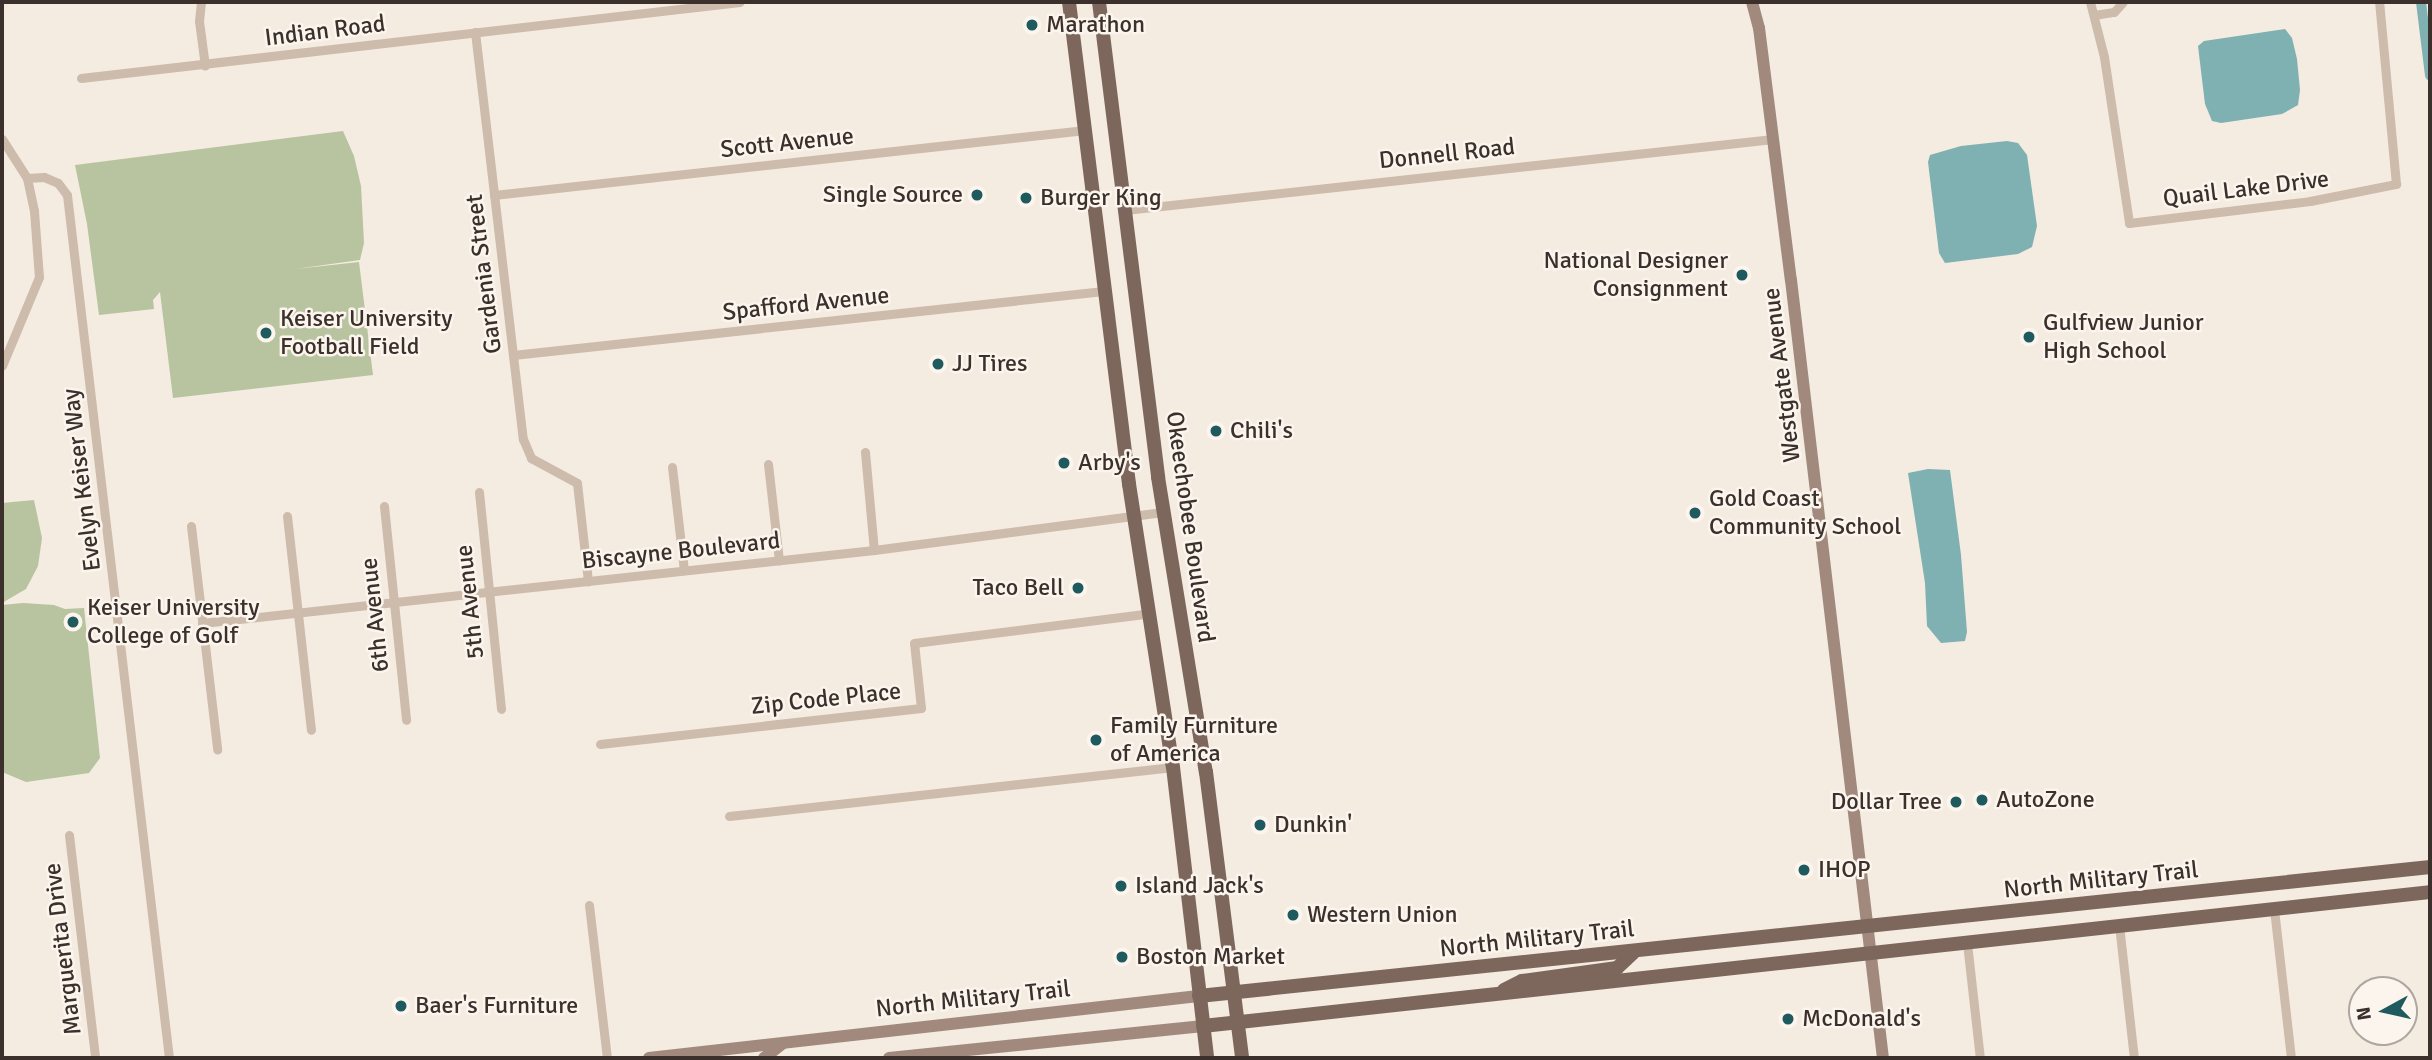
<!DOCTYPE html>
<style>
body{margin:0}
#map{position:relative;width:2432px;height:1060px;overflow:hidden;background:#f4ebe1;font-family:Signika,sans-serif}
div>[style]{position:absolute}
.green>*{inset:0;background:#b8c4a0}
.water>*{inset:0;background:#7fb0b2}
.canal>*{height:10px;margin:-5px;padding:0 5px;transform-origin:5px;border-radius:5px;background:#7fb0b2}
.street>*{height:9px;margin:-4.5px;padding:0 4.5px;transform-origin:4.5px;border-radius:4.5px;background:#cdbbac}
.secondary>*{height:12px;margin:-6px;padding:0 6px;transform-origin:6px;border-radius:6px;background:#a18a7d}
.primary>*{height:14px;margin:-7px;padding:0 7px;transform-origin:7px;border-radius:7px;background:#7d675c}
.dots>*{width:19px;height:19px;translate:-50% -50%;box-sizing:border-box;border:4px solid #fbf5ee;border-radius:50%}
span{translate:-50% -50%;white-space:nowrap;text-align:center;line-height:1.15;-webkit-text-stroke:5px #fbf5ee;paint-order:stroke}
.poi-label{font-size:24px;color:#3b302b}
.left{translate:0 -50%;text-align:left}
.right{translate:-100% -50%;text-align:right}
.street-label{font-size:24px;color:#3b302b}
.frame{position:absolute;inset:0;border:4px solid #3b302b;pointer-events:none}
.north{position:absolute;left:2348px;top:976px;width:70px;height:70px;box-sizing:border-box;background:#fbf5ee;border:2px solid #aea6a0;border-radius:50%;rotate:262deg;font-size:19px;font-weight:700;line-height:28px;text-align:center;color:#3b302b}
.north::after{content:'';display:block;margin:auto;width:24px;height:32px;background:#1f5a5e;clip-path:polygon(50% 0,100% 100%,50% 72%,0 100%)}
</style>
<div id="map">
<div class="green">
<div style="clip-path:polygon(343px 131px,354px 156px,361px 186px,364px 243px,360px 260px,295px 269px,359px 262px,373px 375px,173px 398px,160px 292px,153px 300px,154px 309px,99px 315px,87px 224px,75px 165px)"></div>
<div style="clip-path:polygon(34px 500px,42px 538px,38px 566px,26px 589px,2px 603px,2px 503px)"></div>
<div style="clip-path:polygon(23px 603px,54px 605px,65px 609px,84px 608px,100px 758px,89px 773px,26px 782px,2px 772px,2px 605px)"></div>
</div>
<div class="water">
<div style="clip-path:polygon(2285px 29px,2292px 38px,2297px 59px,2300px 90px,2298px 105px,2282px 114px,2221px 123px,2212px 121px,2205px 104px,2198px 46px,2204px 41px)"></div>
<div style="clip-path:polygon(2007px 141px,2018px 143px,2027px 155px,2037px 226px,2032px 247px,2018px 254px,1945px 263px,1939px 253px,1928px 162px,1930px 155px,1961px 146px)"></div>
<div style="clip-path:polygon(1928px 469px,1950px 470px,1961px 555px,1967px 632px,1965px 641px,1941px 643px,1927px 626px,1925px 583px,1908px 473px)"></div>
</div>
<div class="canal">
<div style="left:2421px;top:2px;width:74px;rotate:83deg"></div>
</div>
<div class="street">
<div style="left:201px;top:2px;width:19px;rotate:96deg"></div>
<div style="left:199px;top:21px;width:45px;rotate:82.4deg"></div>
<div style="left:2090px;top:2px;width:57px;rotate:75.7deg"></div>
<div style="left:2104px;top:57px;width:168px;rotate:81.4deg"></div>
<div style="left:2129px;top:223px;width:182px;rotate:-6.9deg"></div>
<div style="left:2310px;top:201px;width:88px;rotate:-11.2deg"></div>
<div style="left:2396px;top:184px;width:183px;rotate:-95.3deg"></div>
<div style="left:2094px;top:15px;width:20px;rotate:-9deg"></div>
<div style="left:2114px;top:12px;width:13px;rotate:-48deg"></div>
<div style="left:475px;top:32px;width:410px;rotate:83.3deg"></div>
<div style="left:523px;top:439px;width:21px;rotate:67deg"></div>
<div style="left:531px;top:458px;width:52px;rotate:28.5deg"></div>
<div style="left:577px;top:483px;width:99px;rotate:83.6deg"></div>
<div style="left:81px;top:78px;width:663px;rotate:-6.58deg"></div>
<div style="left:2px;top:139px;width:46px;rotate:57.3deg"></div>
<div style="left:27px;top:178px;width:34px;rotate:78deg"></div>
<div style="left:34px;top:211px;width:66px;rotate:85.7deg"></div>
<div style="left:39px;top:277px;width:96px;rotate:112.6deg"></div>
<div style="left:27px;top:178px;width:17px;rotate:-3deg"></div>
<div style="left:44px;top:177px;width:15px;rotate:23deg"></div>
<div style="left:58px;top:183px;width:15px;rotate:53deg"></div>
<div style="left:67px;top:195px;width:869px;rotate:83.26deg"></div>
<div style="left:494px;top:195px;width:595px;rotate:-6.28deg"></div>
<div style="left:1125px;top:210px;width:652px;rotate:-6.25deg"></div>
<div style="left:513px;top:355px;width:594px;rotate:-6.18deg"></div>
<div style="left:865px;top:452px;width:98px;rotate:84.8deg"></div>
<div style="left:768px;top:464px;width:97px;rotate:83.5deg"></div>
<div style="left:672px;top:467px;width:104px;rotate:83.4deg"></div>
<div style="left:479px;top:492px;width:218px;rotate:84.2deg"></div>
<div style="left:384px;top:506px;width:215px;rotate:84.1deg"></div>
<div style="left:287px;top:516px;width:215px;rotate:83.6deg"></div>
<div style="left:191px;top:526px;width:225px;rotate:83.3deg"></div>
<div style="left:202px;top:623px;width:676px;rotate:-6.2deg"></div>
<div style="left:874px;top:550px;width:291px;rotate:-7.5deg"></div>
<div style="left:600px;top:744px;width:323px;rotate:-6.4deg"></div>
<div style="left:921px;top:708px;width:65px;rotate:-96.1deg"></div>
<div style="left:914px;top:643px;width:238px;rotate:-7.2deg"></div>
<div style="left:729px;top:816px;width:447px;rotate:-6.3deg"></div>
<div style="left:69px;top:835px;width:225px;rotate:83.3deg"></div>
<div style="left:589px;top:905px;width:154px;rotate:83.3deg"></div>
<div style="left:2274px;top:909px;width:150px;rotate:83.5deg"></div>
<div style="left:2119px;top:925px;width:134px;rotate:83.6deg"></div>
<div style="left:1967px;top:943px;width:116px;rotate:83.6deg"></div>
</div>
<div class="secondary">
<div style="left:1752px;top:2px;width:27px;rotate:75deg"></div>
<div style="left:1759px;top:28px;width:254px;rotate:82.8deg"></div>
<div style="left:1791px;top:280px;width:783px;rotate:83.26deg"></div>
<div style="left:649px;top:1058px;width:553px;rotate:-6.43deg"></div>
<div style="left:764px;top:1058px;width:23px;rotate:-38deg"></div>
<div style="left:889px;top:1058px;width:316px;rotate:-5.8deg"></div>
</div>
<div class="primary">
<div style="left:1069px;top:2px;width:486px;rotate:82.9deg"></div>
<div style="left:1129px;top:484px;width:286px;rotate:81.2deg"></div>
<div style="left:1173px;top:767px;width:293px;rotate:83.3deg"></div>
<div style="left:1099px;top:2px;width:479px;rotate:82.9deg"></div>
<div style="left:1158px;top:477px;width:299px;rotate:80.8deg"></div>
<div style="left:1206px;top:772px;width:288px;rotate:82.8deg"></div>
<div style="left:1504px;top:990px;width:20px;rotate:-27deg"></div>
<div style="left:1522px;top:981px;width:96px;rotate:-7.8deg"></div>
<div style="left:1617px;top:968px;width:22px;rotate:-43deg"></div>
<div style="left:1199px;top:996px;width:1238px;rotate:-5.98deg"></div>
<div style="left:1203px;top:1026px;width:1234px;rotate:-6.23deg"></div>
</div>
<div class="dots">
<div style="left:1032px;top:25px;background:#1f5a5e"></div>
<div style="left:977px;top:195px;background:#1f5a5e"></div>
<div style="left:1026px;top:198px;background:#1f5a5e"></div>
<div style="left:1742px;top:275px;background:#1f5a5e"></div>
<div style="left:266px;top:333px;background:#1f5a5e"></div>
<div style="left:2029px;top:337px;background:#1f5a5e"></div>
<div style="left:938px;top:364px;background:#1f5a5e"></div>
<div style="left:1216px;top:431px;background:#1f5a5e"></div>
<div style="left:1064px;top:463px;background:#1f5a5e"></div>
<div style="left:1695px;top:513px;background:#1f5a5e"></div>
<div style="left:1078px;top:588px;background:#1f5a5e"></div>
<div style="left:73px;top:622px;background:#1f5a5e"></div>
<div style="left:1096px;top:740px;background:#1f5a5e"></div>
<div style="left:1982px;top:800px;background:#1f5a5e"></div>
<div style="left:1956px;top:802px;background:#1f5a5e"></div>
<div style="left:1260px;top:825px;background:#1f5a5e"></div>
<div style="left:1804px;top:870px;background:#1f5a5e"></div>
<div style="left:1121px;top:886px;background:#1f5a5e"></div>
<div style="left:1293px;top:915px;background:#1f5a5e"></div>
<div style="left:1122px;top:957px;background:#1f5a5e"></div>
<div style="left:401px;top:1006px;background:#1f5a5e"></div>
<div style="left:1788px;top:1019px;background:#1f5a5e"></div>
</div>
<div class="poi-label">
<span class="left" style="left:1046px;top:25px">Marathon</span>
<span class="right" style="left:963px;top:195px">Single Source</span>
<span class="left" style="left:1040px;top:198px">Burger King</span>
<span class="right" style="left:1728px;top:275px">National Designer<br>Consignment</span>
<span class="left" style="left:280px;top:333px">Keiser University<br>Football Field</span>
<span class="left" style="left:2043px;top:337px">Gulfview Junior<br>High School</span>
<span class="left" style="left:952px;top:364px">JJ Tires</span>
<span class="left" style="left:1230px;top:431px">Chili's</span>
<span class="left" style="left:1078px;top:463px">Arby's</span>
<span class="left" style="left:1709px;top:513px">Gold Coast<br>Community School</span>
<span class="right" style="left:1064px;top:588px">Taco Bell</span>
<span class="left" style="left:87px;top:622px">Keiser University<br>College of Golf</span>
<span class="left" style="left:1110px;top:740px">Family Furniture<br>of America</span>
<span class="left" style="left:1996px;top:800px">AutoZone</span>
<span class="right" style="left:1942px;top:802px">Dollar Tree</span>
<span class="left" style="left:1274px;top:825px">Dunkin'</span>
<span class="left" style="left:1818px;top:870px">IHOP</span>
<span class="left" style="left:1135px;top:886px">Island Jack's</span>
<span class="left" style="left:1307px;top:915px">Western Union</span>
<span class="left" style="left:1136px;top:957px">Boston Market</span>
<span class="left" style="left:415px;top:1006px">Baer's Furniture</span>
<span class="left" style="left:1802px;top:1019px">McDonald's</span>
</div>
<div class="street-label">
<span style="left:325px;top:31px;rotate:-7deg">Indian Road</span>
<span style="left:787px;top:143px;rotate:-6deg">Scott Avenue</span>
<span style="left:1447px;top:154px;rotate:-6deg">Donnell Road</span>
<span style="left:2246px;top:189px;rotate:-7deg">Quail Lake Drive</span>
<span style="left:484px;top:274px;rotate:-97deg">Gardenia Street</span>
<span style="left:806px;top:304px;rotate:-6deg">Spafford Avenue</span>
<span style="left:1782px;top:375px;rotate:-97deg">Westgate Avenue</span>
<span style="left:82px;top:480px;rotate:-97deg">Evelyn Keiser Way</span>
<span style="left:1190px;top:527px;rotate:82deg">Okeechobee Boulevard</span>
<span style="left:681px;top:551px;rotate:-6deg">Biscayne Boulevard</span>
<span style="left:470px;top:602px;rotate:-96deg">5th Avenue</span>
<span style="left:375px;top:615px;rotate:-96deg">6th Avenue</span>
<span style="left:826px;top:699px;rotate:-6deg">Zip Code Place</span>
<span style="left:2101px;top:880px;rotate:-6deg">North Military Trail</span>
<span style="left:1537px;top:939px;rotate:-6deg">North Military Trail</span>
<span style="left:63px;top:949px;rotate:-97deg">Marguerita Drive</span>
<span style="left:973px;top:999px;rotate:-6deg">North Military Trail</span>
</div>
<div class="frame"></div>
<div class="north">N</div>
</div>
